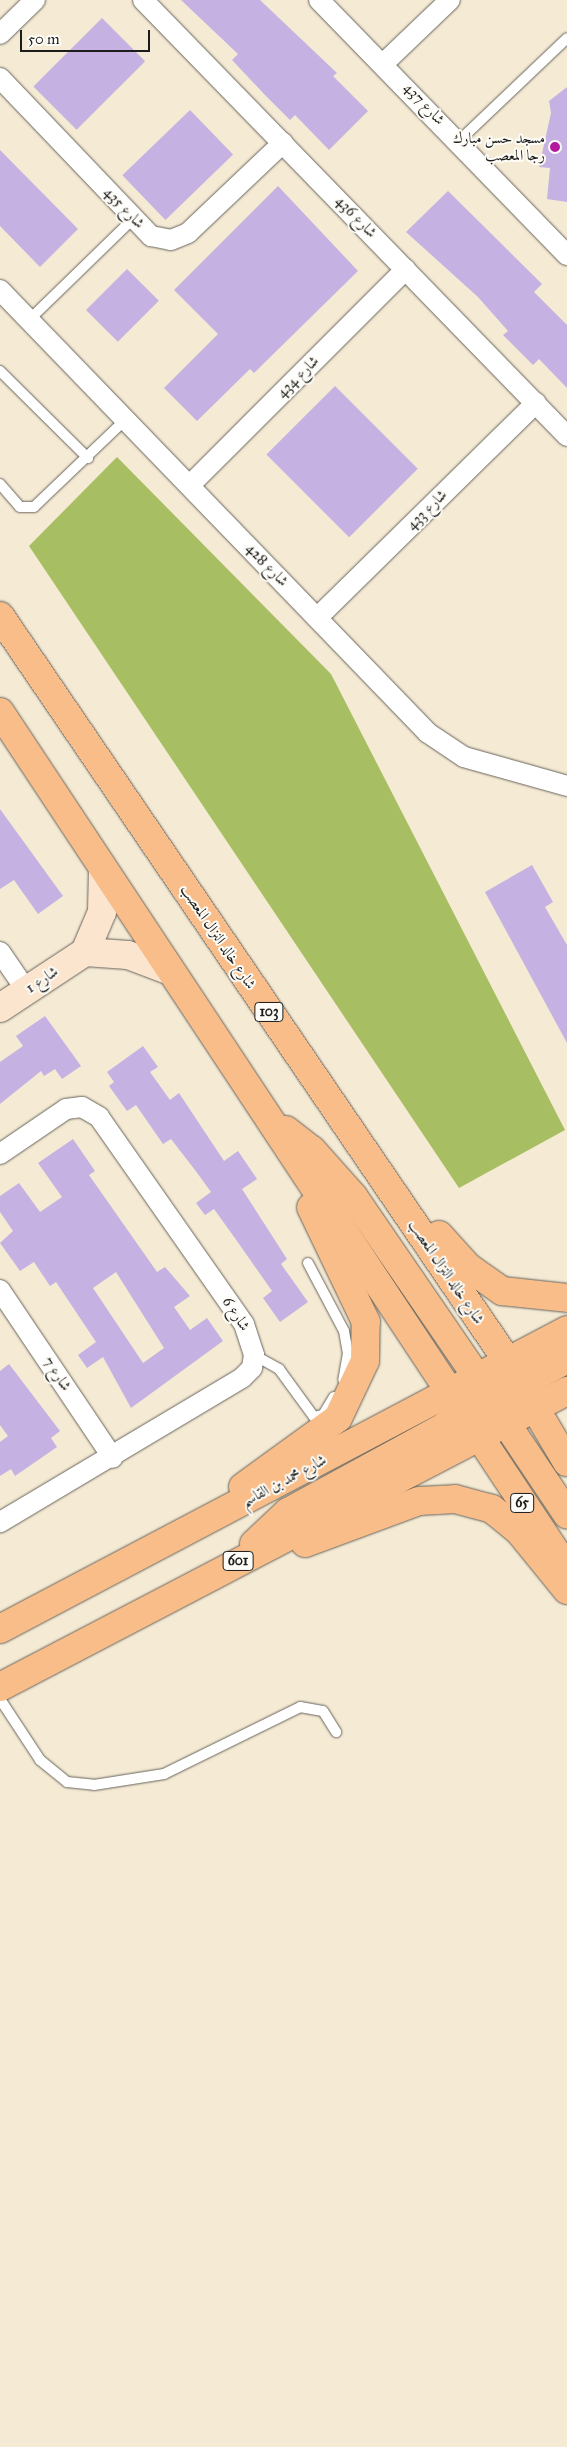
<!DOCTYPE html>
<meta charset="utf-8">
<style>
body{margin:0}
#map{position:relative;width:567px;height:2447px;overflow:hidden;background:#f5ead4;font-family:"IM FELL Great Primer",Amiri,serif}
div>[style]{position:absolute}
.green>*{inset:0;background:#a8be63}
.building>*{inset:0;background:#c5b2e2;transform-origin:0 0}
.roads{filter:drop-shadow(0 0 1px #68645c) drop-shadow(0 0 1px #68645c)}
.lane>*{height:10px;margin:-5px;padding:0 5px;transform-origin:5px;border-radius:5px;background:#fff}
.street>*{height:20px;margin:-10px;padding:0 10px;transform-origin:10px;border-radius:10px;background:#fff}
.secondary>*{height:28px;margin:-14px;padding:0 14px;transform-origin:14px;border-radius:14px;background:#fce5cf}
.primary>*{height:28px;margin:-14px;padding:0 14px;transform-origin:14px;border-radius:14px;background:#f8bd88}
.dots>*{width:14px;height:14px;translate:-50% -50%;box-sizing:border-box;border:2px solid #fdfcf7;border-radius:50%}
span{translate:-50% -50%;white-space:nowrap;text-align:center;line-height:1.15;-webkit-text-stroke:4px #fdfcf7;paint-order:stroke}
.shield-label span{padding:1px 4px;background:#fdfcf7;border:1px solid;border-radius:4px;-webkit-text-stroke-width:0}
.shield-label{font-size:14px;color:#1c1c1c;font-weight:700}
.street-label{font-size:15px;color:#1c1c1c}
.poi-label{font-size:15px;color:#1c1c1c}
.right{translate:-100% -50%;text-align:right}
.scale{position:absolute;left:20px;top:30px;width:130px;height:22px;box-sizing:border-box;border:2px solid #1c1c1c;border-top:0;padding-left:6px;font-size:15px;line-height:18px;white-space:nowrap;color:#1c1c1c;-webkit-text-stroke:4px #fdfcf7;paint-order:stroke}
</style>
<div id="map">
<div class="green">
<div style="clip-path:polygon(117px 457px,331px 674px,565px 1130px,459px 1188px,29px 546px)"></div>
</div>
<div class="building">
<div style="clip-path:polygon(181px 0,260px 0,337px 73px,333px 76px,368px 111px,329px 150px,295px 115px,290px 120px,265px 95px,232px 60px,238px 54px)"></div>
<div style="left:102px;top:18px;width:61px;height:97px;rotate:45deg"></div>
<div style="clip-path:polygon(567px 87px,567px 202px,547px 199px,550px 168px,539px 167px,551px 113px,549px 101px)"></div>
<div style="left:190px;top:110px;width:62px;height:94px;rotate:46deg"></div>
<div style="clip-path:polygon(0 150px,78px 229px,40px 267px,0 226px)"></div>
<div style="clip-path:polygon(278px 186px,358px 271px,254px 373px,250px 369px,197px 421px,164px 388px,218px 334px,174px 290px)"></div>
<div style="clip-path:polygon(448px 191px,542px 284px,534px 292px,567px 325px,567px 388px,539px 359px,533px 365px,503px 335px,508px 331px,478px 297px,406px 232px)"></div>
<div style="left:127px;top:269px;width:45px;height:58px;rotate:45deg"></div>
<div style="left:335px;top:386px;width:117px;height:97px;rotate:45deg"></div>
<div style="clip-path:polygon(0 809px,63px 896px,38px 914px,14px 880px,0 889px)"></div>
<div style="clip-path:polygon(532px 865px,553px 902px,545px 907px,567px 945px,567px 1043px,485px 892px)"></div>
<div style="clip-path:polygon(45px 1016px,81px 1066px,62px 1079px,55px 1069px,44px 1076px,41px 1071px,0 1104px,0 1062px,23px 1046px,16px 1036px)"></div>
<div style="clip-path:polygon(143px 1046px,158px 1067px,150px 1072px,170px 1100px,179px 1093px,224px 1161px,238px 1151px,257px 1179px,242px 1189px,287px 1259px,281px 1264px,308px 1302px,280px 1322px,263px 1298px,272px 1291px,237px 1241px,214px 1209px,205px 1215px,196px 1203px,211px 1192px,195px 1170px,171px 1139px,163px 1144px,136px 1105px,127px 1111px,109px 1086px,114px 1082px,107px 1072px)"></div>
<div style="clip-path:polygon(evenodd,73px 1139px,95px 1171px,89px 1175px,157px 1272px,165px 1267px,190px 1296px,174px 1307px,190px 1330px,207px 1318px,223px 1341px,131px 1408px,103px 1357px,87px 1368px,78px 1355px,96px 1342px,56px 1282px,50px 1286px,34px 1262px,20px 1271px,0 1243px,13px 1231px,0 1212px,0 1196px,19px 1183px,40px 1212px,62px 1197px,38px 1163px,73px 1139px,116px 1272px,164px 1348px,143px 1363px,93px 1288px,116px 1272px)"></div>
<div style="clip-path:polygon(9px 1364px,60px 1431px,51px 1438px,57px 1447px,15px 1476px,11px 1469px,0 1476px,0 1442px,8px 1436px,0 1425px,0 1371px)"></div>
</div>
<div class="roads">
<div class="lane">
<div style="left:459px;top:141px;width:149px;rotate:-43.6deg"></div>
<div style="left:29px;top:320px;width:146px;rotate:-44.2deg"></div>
<div style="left:0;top:371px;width:124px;rotate:44.7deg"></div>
<div style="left:0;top:484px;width:30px;rotate:49deg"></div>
<div style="left:20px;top:507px;width:14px"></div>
<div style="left:34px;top:507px;width:127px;rotate:-43.7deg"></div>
<div style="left:308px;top:1263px;width:77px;rotate:62.1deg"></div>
<div style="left:344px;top:1331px;width:22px;rotate:80deg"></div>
<div style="left:348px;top:1353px;width:27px;rotate:100deg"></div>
<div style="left:254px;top:1355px;width:29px;rotate:29deg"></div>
<div style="left:279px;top:1369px;width:59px;rotate:53.9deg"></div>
<div style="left:314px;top:1417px;width:9px;rotate:-13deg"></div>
<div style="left:323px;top:1415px;width:21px;rotate:-59deg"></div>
<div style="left:0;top:1699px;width:73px;rotate:56.7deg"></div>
<div style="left:40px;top:1760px;width:35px;rotate:39deg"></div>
<div style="left:67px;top:1782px;width:27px;rotate:6deg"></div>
<div style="left:94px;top:1785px;width:71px;rotate:-8.9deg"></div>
<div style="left:164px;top:1774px;width:152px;rotate:-26.2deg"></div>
<div style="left:300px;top:1707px;width:23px;rotate:10deg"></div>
<div style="left:323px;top:1711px;width:25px;rotate:58deg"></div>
</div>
<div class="street">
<div style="left:143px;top:0;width:608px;rotate:45.8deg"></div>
<div style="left:319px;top:0;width:356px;rotate:45.8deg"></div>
<div style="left:0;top:34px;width:49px;rotate:-44.2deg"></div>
<div style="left:384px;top:63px;width:91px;rotate:-43.7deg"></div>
<div style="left:0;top:78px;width:219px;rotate:46.3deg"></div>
<div style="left:151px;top:236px;width:20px;rotate:11deg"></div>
<div style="left:171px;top:240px;width:18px;rotate:-22deg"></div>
<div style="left:188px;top:233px;width:131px;rotate:-43.5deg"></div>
<div style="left:0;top:290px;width:616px;rotate:45.99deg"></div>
<div style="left:428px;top:733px;width:43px;rotate:33.7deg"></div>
<div style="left:464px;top:757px;width:107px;rotate:15.7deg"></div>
<div style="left:190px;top:485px;width:305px;rotate:-45deg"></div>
<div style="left:317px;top:618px;width:307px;rotate:-44.5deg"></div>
<div style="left:0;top:952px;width:46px;rotate:55.6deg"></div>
<div style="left:0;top:1154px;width:80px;rotate:-34.3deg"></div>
<div style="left:66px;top:1109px;width:16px;rotate:-7deg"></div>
<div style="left:82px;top:1107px;width:20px;rotate:30deg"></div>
<div style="left:99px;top:1117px;width:253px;rotate:55deg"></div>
<div style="left:244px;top:1324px;width:33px;rotate:72deg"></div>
<div style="left:254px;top:1355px;width:13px;rotate:99deg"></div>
<div style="left:252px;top:1368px;width:14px;rotate:135deg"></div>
<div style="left:242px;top:1378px;width:282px;rotate:149.2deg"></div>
<div style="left:0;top:1290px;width:202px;rotate:56.1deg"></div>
</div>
<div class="secondary">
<div style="left:85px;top:952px;width:43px;rotate:4deg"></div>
<div style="left:128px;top:955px;width:43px;rotate:20.6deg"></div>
<div style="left:0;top:1008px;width:102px;rotate:-33.4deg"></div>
<div style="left:85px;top:952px;width:43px;rotate:-67deg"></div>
<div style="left:102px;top:912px;width:43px;rotate:-88.7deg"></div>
</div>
<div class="primary">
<div style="left:0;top:616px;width:899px;rotate:55.74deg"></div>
<div style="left:506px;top:1359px;width:120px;rotate:59.4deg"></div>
<div style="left:0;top:712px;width:1028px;rotate:56.51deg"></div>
<div style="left:286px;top:1130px;width:33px;rotate:38deg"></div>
<div style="left:312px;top:1150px;width:62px;rotate:48.3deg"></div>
<div style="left:353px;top:1196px;width:219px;rotate:55.6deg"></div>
<div style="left:477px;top:1377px;width:39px;rotate:44deg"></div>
<div style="left:505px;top:1404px;width:29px;rotate:10deg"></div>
<div style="left:439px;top:1235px;width:43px;rotate:47.8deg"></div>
<div style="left:468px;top:1267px;width:42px;rotate:35.2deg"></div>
<div style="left:502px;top:1291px;width:65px;rotate:6.1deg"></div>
<div style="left:503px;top:1395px;width:73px;rotate:-29.4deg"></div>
<div style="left:493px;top:1410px;width:18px;rotate:45deg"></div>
<div style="left:506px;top:1423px;width:110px;rotate:56.2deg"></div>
<div style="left:243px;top:1487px;width:117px;rotate:-36deg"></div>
<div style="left:338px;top:1418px;width:63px;rotate:-64.7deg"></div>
<div style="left:365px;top:1361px;width:39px;rotate:-89deg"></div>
<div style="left:366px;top:1322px;width:127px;rotate:-115.6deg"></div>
<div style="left:305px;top:1543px;width:121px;rotate:-20.2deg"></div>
<div style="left:419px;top:1501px;width:36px;rotate:-3deg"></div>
<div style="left:455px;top:1499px;width:38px;rotate:15deg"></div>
<div style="left:492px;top:1509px;width:35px;rotate:39deg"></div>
<div style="left:519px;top:1531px;width:76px;rotate:50.9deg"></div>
<div style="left:254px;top:1544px;width:47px;rotate:-43.3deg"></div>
<div style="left:288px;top:1512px;width:178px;rotate:-28.6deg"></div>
<div style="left:444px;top:1427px;width:42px;rotate:-43.1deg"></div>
<div style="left:0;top:1629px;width:641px;rotate:-27.8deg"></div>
<div style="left:0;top:1687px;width:640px;rotate:-27.57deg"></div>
</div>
</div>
<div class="dots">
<div style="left:555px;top:147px;background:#b5179e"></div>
</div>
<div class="shield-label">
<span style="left:269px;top:1012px">103</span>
<span style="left:522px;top:1503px">65</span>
<span style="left:238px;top:1561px">601</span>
</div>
<div class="street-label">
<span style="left:424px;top:104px;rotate:46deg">شارع 437</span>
<span style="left:124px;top:208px;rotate:46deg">شارع 435</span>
<span style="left:356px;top:217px;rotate:46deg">شارع 436</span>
<span style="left:298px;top:377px;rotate:-45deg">شارع 434</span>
<span style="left:427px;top:510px;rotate:-45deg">شارع 433</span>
<span style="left:267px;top:565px;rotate:46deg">شارع 428</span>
<span style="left:218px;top:937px;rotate:56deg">شارع خالد النزال المعصب</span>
<span style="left:42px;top:980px;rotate:-34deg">شارع 1</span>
<span style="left:446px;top:1272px;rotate:56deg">شارع خالد النزال المعصب</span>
<span style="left:236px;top:1314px;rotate:57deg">شارع 6</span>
<span style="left:57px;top:1374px;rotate:56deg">شارع 7</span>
<span style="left:284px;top:1481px;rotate:-28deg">شارع محمد بن القاسم</span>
</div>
<div class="poi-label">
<span class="right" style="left:545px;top:147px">مسجد حسن مبارك<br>رجا المعصب</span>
</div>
<div class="scale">50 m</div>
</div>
